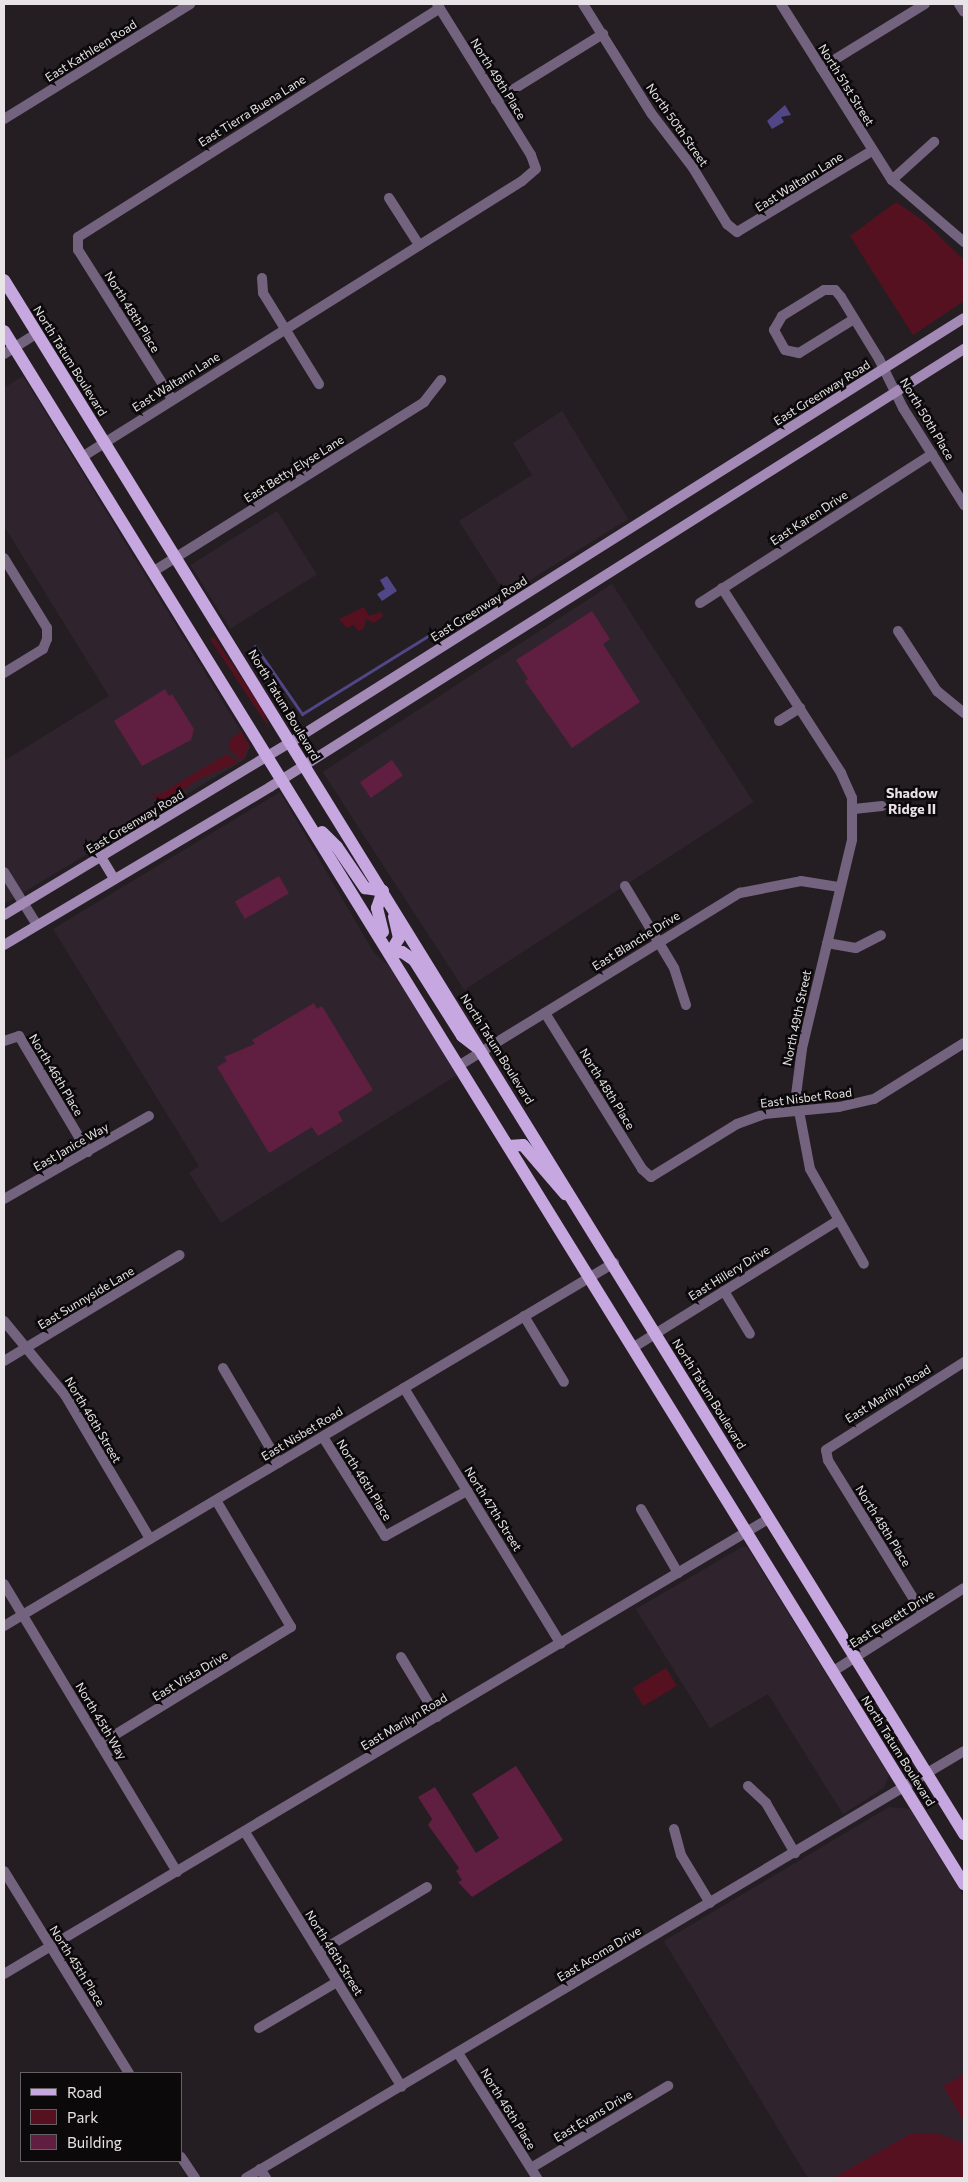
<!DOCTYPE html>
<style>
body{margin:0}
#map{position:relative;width:968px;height:2182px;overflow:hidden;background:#241e23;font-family:Commissioner,sans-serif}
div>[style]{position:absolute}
.built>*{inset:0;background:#2f242d;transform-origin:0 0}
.green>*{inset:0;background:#561120;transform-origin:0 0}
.water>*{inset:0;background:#514686}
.stream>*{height:3px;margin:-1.5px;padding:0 1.5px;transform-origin:1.5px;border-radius:1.5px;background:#514686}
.building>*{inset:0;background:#601e40;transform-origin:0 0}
.minor>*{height:10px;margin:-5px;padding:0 5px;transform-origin:5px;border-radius:5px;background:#73637f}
.tertiary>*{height:10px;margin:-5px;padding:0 5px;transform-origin:5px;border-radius:5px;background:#73637f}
.secondary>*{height:10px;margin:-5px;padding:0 5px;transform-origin:5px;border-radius:5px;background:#a289b6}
.primary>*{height:12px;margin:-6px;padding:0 6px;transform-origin:6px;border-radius:6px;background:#c7a7e0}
span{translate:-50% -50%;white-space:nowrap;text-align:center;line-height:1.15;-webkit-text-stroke:5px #0c090b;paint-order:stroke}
.street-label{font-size:12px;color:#e7e3e6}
.neighbourhood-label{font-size:14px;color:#eae1e8;font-weight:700}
.frame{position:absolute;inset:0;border:5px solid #e7e3e6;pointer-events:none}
.legend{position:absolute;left:20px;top:2072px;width:162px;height:90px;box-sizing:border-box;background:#0c090b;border:1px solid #646063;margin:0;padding:6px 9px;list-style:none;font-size:15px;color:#e7e3e6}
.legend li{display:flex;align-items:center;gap:10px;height:25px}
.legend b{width:25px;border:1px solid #646063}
</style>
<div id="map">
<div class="built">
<div style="clip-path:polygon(23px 376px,250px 746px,245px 759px,4px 904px,4px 761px,109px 696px,4px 526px,4px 388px)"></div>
<div style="clip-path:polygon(562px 411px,628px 519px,506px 595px,459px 521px,532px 475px,513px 443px)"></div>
<div style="left:277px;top:511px;width:75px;height:102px;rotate:58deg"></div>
<div style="left:612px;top:584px;width:260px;height:345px;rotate:57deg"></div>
<div style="clip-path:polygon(280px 792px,374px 953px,389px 966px,457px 1075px,221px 1223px,189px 1173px,199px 1166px,53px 929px)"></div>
<div style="clip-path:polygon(742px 1547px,747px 1547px,889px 1775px,884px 1788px,843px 1814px,768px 1694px,710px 1728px,636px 1609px)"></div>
<div style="clip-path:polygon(889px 1807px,910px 1809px,964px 1897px,964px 2178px,808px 2178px,664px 1941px)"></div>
</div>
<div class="green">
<div style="clip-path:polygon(896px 202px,924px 221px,964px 260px,964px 301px,913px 335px,850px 236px)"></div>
<div style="clip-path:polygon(364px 607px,369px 616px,381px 612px,383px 616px,374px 623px,366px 619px,364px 628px,358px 631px,354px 625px,347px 628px,339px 619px)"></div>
<div style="clip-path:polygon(214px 637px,263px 710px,269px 728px,210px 639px)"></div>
<div style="clip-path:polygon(241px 731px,249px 745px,242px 761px,229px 749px,229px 741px)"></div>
<div style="clip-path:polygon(227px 754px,239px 762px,199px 779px,165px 802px,156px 800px,151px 792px,158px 795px)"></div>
<div style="left:666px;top:1668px;width:21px;height:39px;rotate:59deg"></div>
<div style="clip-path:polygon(964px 2074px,964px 2122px,943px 2086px)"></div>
<div style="clip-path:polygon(912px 2133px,938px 2134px,964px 2143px,964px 2178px,833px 2178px)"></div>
</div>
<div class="water">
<div style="clip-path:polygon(785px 105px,791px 115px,781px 117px,784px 122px,772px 129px,767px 121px)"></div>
<div style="clip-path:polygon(387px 576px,397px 591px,382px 601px,377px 594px,385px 589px,380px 580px)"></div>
</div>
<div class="stream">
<div style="left:255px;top:646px;width:83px;rotate:55.3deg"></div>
<div style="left:302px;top:714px;width:158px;rotate:-31.8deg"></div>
</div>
<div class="building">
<div style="clip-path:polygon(592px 611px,610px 639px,603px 644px,640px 702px,572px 748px,525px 681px,528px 679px,516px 660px)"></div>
<div style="clip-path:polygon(165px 689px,169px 696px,172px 694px,194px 729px,191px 740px,142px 766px,114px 721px)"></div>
<div style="left:392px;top:760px;width:19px;height:39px;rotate:55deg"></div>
<div style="left:279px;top:876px;width:20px;height:51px;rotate:60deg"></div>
<div style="clip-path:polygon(314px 1003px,317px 1009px,322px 1006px,373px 1090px,338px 1112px,343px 1121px,318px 1136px,312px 1127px,269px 1153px,217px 1067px,227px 1061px,224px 1057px,255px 1044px,252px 1040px)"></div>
<div style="clip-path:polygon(516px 1766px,563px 1840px,472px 1897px,458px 1882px,462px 1880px,456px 1871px,459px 1868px,428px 1825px,432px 1819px,418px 1797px,435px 1787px,476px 1853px,499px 1838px,472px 1794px)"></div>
</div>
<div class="minor">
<div style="left:583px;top:4px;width:128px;rotate:58deg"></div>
<div style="left:651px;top:113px;width:69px;rotate:52.6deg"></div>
<div style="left:693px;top:168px;width:66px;rotate:58.7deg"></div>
<div style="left:727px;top:224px;width:13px;rotate:39deg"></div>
<div style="left:737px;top:232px;width:157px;rotate:-31deg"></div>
<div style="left:781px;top:4px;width:208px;rotate:57.8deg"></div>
<div style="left:892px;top:180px;width:95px;rotate:40.7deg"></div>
<div style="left:959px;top:4px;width:9px;rotate:58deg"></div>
<div style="left:821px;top:68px;width:122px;rotate:-31.6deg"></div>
<div style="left:496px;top:100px;width:126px;rotate:-31.7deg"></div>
<div style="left:4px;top:119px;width:219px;rotate:-31.7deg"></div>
<div style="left:892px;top:180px;width:57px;rotate:-42.1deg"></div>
<div style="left:389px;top:198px;width:56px;rotate:57.4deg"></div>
<div style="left:262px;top:278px;width:15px;rotate:86deg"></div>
<div style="left:263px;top:293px;width:107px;rotate:58.4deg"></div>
<div style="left:854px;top:319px;width:65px;rotate:148.3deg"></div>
<div style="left:799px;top:353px;width:14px;rotate:-168deg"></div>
<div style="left:785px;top:350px;width:23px;rotate:-119deg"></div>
<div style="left:774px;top:330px;width:16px;rotate:-60deg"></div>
<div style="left:782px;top:316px;width:49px;rotate:-31.8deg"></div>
<div style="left:824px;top:290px;width:11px"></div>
<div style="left:835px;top:290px;width:9px;rotate:49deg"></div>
<div style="left:841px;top:297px;width:73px;rotate:58.5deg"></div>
<div style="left:879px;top:359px;width:55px;rotate:63.9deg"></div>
<div style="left:903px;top:408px;width:115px;rotate:57.8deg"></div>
<div style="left:4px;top:354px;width:39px;rotate:-32deg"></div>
<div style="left:172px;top:399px;width:176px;rotate:-122.2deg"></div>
<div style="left:78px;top:250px;width:13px;rotate:-90deg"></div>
<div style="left:78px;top:237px;width:428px;rotate:-32.3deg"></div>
<div style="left:82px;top:457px;width:519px;rotate:-32.1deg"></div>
<div style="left:522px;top:181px;width:18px;rotate:-41deg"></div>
<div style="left:536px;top:169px;width:15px;rotate:-110deg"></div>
<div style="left:531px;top:155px;width:178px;rotate:-121.9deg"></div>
<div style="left:4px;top:558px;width:82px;rotate:58.4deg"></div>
<div style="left:47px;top:628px;width:11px;rotate:90deg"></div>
<div style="left:47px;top:639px;width:11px;rotate:112deg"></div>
<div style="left:43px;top:649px;width:46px;rotate:148.4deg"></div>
<div style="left:154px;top:571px;width:319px;rotate:-32deg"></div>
<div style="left:424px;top:402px;width:28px;rotate:-52deg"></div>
<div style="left:722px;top:588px;width:220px;rotate:57.2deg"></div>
<div style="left:841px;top:773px;width:27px;rotate:66deg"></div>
<div style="left:852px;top:798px;width:42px;rotate:90deg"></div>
<div style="left:852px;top:840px;width:215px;rotate:103.5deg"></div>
<div style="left:802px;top:1049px;width:46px;rotate:97.4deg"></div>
<div style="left:796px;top:1095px;width:75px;rotate:79.3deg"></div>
<div style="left:810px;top:1169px;width:109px;rotate:60.4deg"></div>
<div style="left:700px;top:603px;width:276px;rotate:-32.7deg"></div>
<div style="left:898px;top:631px;width:72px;rotate:57deg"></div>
<div style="left:937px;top:691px;width:35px;rotate:39deg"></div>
<div style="left:779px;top:721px;width:25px;rotate:-32deg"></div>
<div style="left:854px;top:809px;width:28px;rotate:-6deg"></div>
<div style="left:4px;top:872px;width:62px;rotate:58.1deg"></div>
<div style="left:625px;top:886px;width:96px;rotate:59.1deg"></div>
<div style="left:674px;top:968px;width:39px;rotate:72deg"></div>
<div style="left:827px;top:943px;width:29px;rotate:10deg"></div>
<div style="left:856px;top:948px;width:28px;rotate:-27deg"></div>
<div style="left:545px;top:1013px;width:184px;rotate:58.1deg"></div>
<div style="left:642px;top:1169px;width:12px;rotate:42deg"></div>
<div style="left:651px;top:1177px;width:101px;rotate:-31.6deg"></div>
<div style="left:737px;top:1124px;width:29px;rotate:-20deg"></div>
<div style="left:764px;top:1114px;width:75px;rotate:-5.3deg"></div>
<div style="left:839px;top:1107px;width:36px;rotate:-13deg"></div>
<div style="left:874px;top:1099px;width:106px;rotate:-31.9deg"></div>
<div style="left:4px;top:1041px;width:16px;rotate:-18deg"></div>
<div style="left:19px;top:1036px;width:135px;rotate:59.3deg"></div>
<div style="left:460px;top:1065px;width:329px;rotate:-31.6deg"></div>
<div style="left:740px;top:893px;width:62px;rotate:-11.1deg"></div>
<div style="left:801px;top:881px;width:39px;rotate:9deg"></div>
<div style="left:4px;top:1199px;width:167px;rotate:-29.8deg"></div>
<div style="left:724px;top:1291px;width:50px;rotate:58.8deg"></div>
<div style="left:524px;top:1316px;width:77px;rotate:58.8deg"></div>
<div style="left:4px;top:1321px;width:96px;rotate:50.5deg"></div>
<div style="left:65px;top:1395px;width:167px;rotate:59.4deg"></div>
<div style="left:634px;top:1347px;width:239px;rotate:-31.8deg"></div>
<div style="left:4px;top:1361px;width:205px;rotate:-31.1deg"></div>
<div style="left:223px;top:1368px;width:110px;rotate:59.5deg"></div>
<div style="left:404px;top:1388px;width:300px;rotate:58.5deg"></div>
<div style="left:323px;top:1437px;width:117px;rotate:57.9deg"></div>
<div style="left:385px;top:1536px;width:94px;rotate:-28.8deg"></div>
<div style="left:641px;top:1509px;width:74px;rotate:60deg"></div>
<div style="left:4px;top:1584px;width:336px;rotate:59deg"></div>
<div style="left:923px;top:1614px;width:181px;rotate:-121.7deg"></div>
<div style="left:828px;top:1460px;width:10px;rotate:-101deg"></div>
<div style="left:826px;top:1450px;width:164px;rotate:-32.5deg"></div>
<div style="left:4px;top:1626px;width:710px;rotate:-30.76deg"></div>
<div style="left:401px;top:1657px;width:70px;rotate:59deg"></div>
<div style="left:832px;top:1672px;width:156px;rotate:-32.5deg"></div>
<div style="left:100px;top:1744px;width:224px;rotate:-31.5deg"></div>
<div style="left:291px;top:1627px;width:147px;rotate:-120.6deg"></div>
<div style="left:748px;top:1786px;width:25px;rotate:43deg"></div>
<div style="left:766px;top:1803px;width:58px;rotate:59.9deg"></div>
<div style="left:674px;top:1829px;width:27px;rotate:75deg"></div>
<div style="left:681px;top:1855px;width:56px;rotate:58.9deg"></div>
<div style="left:245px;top:1832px;width:299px;rotate:58.4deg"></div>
<div style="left:4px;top:1871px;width:238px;rotate:58.3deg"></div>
<div style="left:319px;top:1952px;width:126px;rotate:-31deg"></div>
<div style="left:4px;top:1974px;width:891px;rotate:-30.77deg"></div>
<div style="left:259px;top:2028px;width:91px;rotate:-30.5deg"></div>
<div style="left:458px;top:2053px;width:148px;rotate:57.7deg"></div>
<div style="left:181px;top:2157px;width:25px;rotate:56deg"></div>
<div style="left:531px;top:2168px;width:160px;rotate:-30.9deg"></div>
<div style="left:260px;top:2169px;width:11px;rotate:56deg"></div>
</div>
<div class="tertiary">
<div style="left:246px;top:2178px;width:835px;rotate:-30.74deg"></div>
</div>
<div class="secondary">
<div style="left:101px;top:857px;width:26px;rotate:59deg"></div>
<div style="left:4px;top:915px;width:335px;rotate:-31.1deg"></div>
<div style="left:291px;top:742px;width:795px;rotate:-32.21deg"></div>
<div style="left:4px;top:945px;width:309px;rotate:-30.7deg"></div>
<div style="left:270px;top:787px;width:821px;rotate:-32.26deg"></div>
</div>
<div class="primary">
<div style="left:4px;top:280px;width:1827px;rotate:58.29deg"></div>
<div style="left:4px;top:331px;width:1826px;rotate:58.28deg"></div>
<div style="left:322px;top:832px;width:21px;rotate:45deg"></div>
<div style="left:337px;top:847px;width:50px;rotate:55.7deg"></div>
<div style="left:365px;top:888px;width:18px;rotate:9deg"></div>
<div style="left:383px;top:932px;width:25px;rotate:-104deg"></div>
<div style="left:377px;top:908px;width:18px;rotate:-71deg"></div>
<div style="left:390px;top:953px;width:12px;rotate:-5deg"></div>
<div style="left:402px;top:952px;width:14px;rotate:34deg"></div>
<div style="left:414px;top:960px;width:90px;rotate:57.7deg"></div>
<div style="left:462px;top:1036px;width:18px;rotate:38deg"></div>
<div style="left:390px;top:953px;width:17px;rotate:-59deg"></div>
<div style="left:399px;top:938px;width:22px;rotate:-103deg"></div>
<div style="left:509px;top:1146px;width:14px;rotate:-4deg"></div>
<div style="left:523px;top:1145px;width:65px;rotate:49.4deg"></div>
</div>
<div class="street-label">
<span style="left:91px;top:51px;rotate:-32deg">East Kathleen Road</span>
<span style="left:498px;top:79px;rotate:58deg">North 49th Place</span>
<span style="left:846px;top:85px;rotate:58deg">North 51st Street</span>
<span style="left:252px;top:111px;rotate:-32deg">East Tierra Buena Lane</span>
<span style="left:677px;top:125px;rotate:55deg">North 50th Street</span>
<span style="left:799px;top:182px;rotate:-32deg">East Waltann Lane</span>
<span style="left:132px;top:312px;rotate:58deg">North 48th Place</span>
<span style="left:70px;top:361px;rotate:58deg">North Tatum Boulevard</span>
<span style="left:176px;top:382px;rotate:-32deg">East Waltann Lane</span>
<span style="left:822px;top:393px;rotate:-32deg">East Greenway Road</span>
<span style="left:927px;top:419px;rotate:59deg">North 50th Place</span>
<span style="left:294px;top:469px;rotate:-32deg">East Betty Elyse Lane</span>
<span style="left:809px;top:518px;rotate:-33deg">East Karen Drive</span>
<span style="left:479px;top:609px;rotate:-32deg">East Greenway Road</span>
<span style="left:284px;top:705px;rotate:59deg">North Tatum Boulevard</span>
<span style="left:135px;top:822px;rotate:-31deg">East Greenway Road</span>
<span style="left:636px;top:941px;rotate:-32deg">East Blanche Drive</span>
<span style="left:797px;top:1018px;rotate:-78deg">North 49th Street</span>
<span style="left:497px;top:1049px;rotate:58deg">North Tatum Boulevard</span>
<span style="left:56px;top:1075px;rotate:59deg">North 46th Place</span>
<span style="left:607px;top:1089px;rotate:58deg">North 48th Place</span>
<span style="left:806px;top:1098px;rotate:-7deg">East Nisbet Road</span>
<span style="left:71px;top:1147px;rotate:-30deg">East Janice Way</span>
<span style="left:729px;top:1273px;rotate:-32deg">East Hillery Drive</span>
<span style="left:86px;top:1298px;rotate:-31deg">East Sunnyside Lane</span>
<span style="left:709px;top:1394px;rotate:58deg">North Tatum Boulevard</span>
<span style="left:888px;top:1394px;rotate:-32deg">East Marilyn Road</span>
<span style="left:93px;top:1420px;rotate:59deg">North 46th Street</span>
<span style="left:302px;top:1434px;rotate:-31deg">East Nisbet Road</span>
<span style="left:364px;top:1480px;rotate:58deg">North 46th Place</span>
<span style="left:493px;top:1509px;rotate:58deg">North 47th Street</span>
<span style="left:883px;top:1526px;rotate:58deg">North 48th Place</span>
<span style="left:892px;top:1619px;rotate:-32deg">East Everett Drive</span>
<span style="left:190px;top:1676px;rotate:-31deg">East Vista Drive</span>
<span style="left:101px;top:1721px;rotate:59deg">North 45th Way</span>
<span style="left:404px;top:1722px;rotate:-31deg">East Marilyn Road</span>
<span style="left:898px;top:1751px;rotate:58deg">North Tatum Boulevard</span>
<span style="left:334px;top:1953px;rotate:58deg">North 46th Street</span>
<span style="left:599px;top:1954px;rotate:-31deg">East Acoma Drive</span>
<span style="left:77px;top:1966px;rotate:58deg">North 45th Place</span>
<span style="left:508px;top:2109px;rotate:58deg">North 46th Place</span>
<span style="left:593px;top:2116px;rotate:-31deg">East Evans Drive</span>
</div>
<div class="neighbourhood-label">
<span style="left:912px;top:801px">Shadow<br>Ridge II</span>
</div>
<div class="frame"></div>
<ul class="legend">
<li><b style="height:6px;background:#c7a7e0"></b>Road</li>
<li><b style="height:14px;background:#561120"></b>Park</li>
<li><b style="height:14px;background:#601e40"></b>Building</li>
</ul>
</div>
